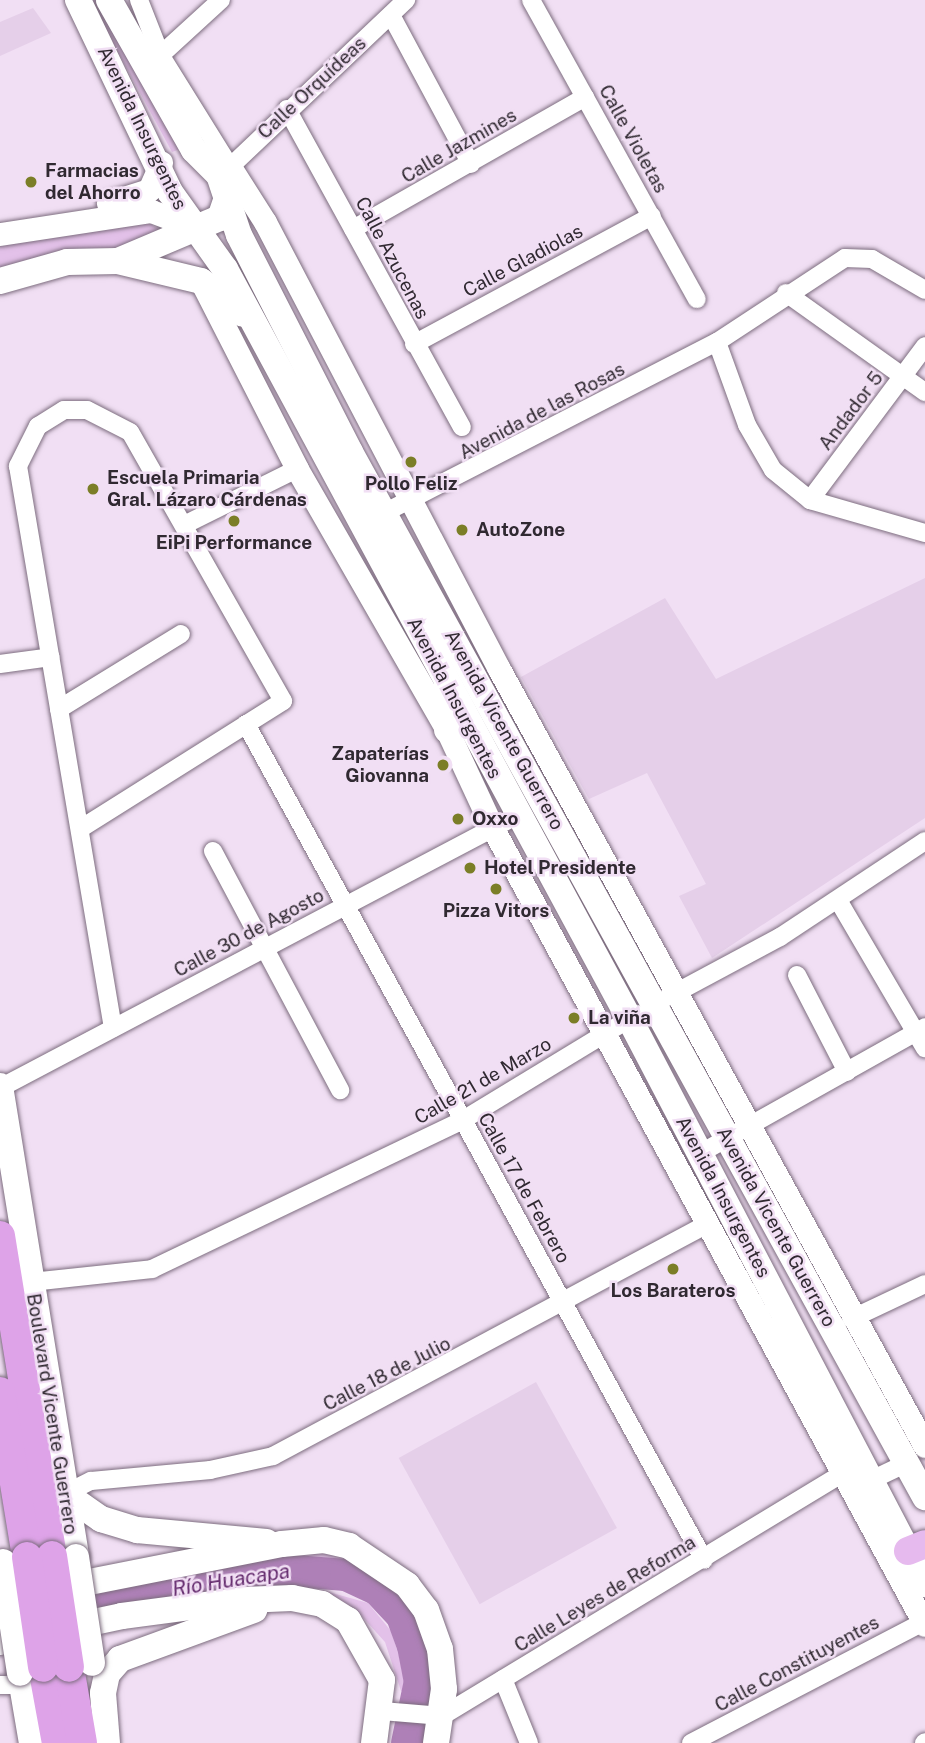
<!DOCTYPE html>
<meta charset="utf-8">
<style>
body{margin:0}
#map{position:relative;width:925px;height:1743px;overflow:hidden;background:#f1dff4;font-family:"Public Sans",sans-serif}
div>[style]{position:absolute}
.built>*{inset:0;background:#e5cfe9;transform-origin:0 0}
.green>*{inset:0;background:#e3c1e9}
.river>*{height:32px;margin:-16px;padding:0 16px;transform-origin:16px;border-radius:16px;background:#ae80b7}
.roads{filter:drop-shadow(0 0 2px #7d6d7f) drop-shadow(0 0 2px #7d6d7f)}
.minor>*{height:18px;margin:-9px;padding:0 9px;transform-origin:9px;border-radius:9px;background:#fff}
.tertiary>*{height:23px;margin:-11.5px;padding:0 11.5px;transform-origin:11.5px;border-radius:11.5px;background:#fff}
.secondary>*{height:26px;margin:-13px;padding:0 13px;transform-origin:13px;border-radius:13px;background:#fff}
.primary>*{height:28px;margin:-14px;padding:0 14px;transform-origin:14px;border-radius:14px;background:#e6baee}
.trunk>*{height:30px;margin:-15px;padding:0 15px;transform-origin:15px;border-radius:15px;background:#dea3e8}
.bridges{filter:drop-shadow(0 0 2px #7d6d7f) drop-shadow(0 0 2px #7d6d7f)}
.secondary-bridge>*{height:26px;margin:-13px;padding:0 13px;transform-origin:13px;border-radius:13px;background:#fff}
.trunk-bridge>*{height:30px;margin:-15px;padding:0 15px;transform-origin:15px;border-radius:15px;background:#dea3e8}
.dots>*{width:19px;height:19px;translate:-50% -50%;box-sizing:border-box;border:4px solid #f1dff4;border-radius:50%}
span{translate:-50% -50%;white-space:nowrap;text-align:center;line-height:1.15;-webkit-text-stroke:5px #f1dff4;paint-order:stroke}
.street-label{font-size:19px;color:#302931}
.poi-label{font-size:19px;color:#302931;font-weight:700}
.left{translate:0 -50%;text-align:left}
.right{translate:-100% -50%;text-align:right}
.water-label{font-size:21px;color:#642b6e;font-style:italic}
</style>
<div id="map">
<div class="built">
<div style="clip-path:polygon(33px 8px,51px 33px,0 56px,0 22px)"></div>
<div style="clip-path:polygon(925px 578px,925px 818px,712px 958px,679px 896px,706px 884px,647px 773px,589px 799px,521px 677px,665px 598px,716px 679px)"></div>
<div style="left:536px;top:1382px;width:167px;height:157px;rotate:61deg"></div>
</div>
<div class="green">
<div style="clip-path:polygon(90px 0,101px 0,180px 149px,172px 152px)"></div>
<div style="clip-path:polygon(148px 222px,162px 232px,153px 244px,0 278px,0 246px)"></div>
<div style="clip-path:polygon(326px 1548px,411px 1592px,424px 1636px,411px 1607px,365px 1574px,322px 1564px,241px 1560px)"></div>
<div style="clip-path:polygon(289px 1581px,368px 1603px,391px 1631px,411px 1691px,401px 1691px,385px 1642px,357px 1611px,234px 1590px)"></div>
</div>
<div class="river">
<div style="left:53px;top:1611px;width:232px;rotate:-10.2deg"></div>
<div style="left:281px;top:1570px;width:65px;rotate:4.4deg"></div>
<div style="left:346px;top:1575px;width:35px;rotate:25deg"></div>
<div style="left:378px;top:1590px;width:35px;rotate:47deg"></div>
<div style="left:402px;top:1616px;width:32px;rotate:70deg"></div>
<div style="left:413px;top:1646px;width:36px;rotate:79deg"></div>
<div style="left:420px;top:1681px;width:63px;rotate:101.8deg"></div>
</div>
<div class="roads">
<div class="minor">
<div style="left:139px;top:0;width:60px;rotate:68.6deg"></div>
<div style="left:161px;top:56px;width:131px;rotate:58.1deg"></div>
<div style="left:230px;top:167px;width:243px;rotate:-43.5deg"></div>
<div style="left:531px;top:0;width:342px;rotate:61deg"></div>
<div style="left:391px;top:15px;width:169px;rotate:61.8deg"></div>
<div style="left:153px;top:62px;width:92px;rotate:-42.4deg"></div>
<div style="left:287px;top:109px;width:363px;rotate:61.2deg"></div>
<div style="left:353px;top:229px;width:267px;rotate:-29.6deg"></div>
<div style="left:786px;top:293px;width:171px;rotate:35.5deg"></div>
<div style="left:717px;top:342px;width:88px;rotate:70.1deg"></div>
<div style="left:747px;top:425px;width:52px;rotate:60deg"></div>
<div style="left:773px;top:470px;width:48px;rotate:39deg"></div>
<div style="left:810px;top:500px;width:120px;rotate:16deg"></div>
<div style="left:414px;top:344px;width:270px;rotate:-28.3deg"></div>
<div style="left:810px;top:500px;width:192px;rotate:-53.2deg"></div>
<div style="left:384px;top:513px;width:374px;rotate:-27.2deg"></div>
<div style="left:717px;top:342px;width:153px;rotate:-33.3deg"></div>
<div style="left:845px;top:258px;width:27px;rotate:2deg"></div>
<div style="left:872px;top:259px;width:61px;rotate:30.3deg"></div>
<div style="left:184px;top:525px;width:126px;rotate:-26.4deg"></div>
<div style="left:0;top:664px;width:51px;rotate:-7.8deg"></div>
<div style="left:59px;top:709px;width:143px;rotate:-31.6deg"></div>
<div style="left:246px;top:724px;width:953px;rotate:61.28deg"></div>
<div style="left:80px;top:829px;width:240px;rotate:-32.2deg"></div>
<div style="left:283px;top:701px;width:309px;rotate:-119.6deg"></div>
<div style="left:130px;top:432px;width:48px;rotate:-152.9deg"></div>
<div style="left:87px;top:410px;width:23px;rotate:180deg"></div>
<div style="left:64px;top:410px;width:31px;rotate:148deg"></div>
<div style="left:38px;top:426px;width:45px;rotate:116.6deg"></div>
<div style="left:18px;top:466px;width:570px;rotate:80.41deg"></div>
<div style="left:213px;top:851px;width:271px;rotate:62deg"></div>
<div style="left:838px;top:900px;width:172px;rotate:59.6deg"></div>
<div style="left:797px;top:975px;width:109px;rotate:62.7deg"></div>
<div style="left:668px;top:997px;width:127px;rotate:-28.2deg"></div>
<div style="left:780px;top:937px;width:174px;rotate:-33.5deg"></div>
<div style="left:0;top:1088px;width:583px;rotate:-27.8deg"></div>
<div style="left:699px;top:1154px;width:259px;rotate:-29.3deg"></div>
<div style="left:31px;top:1282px;width:122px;rotate:-6.1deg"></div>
<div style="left:152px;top:1269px;width:345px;rotate:-25.6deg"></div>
<div style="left:463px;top:1120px;width:204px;rotate:-31.3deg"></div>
<div style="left:851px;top:1319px;width:82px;rotate:-25.3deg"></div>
<div style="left:861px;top:1485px;width:51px;rotate:-25.6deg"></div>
<div style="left:65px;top:1494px;width:29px;rotate:-27deg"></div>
<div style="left:91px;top:1481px;width:120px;rotate:-5.3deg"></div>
<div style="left:210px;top:1470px;width:65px;rotate:-12.5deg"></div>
<div style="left:273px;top:1456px;width:493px;rotate:-28.1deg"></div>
<div style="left:503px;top:1679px;width:69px;rotate:67.9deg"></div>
<div style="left:0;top:1685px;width:22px"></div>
<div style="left:382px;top:1711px;width:60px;rotate:4.8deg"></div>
<div style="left:442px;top:1716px;width:465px;rotate:-31.2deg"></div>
<div style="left:691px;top:1743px;width:262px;rotate:-27.5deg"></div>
<div style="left:924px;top:1743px;width:1px;rotate:-45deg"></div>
</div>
<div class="tertiary">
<div style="left:219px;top:175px;width:14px;rotate:-36deg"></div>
<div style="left:230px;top:167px;width:65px;rotate:57.5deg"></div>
<div style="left:265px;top:222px;width:505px;rotate:62.37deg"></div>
<div style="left:499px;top:669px;width:886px;rotate:61.27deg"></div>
<div style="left:108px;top:203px;width:43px;rotate:-17.6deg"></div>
<div style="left:149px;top:190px;width:30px;rotate:-66deg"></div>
<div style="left:0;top:234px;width:153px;rotate:-8.7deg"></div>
<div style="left:151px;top:211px;width:43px;rotate:20.6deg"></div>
<div style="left:201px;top:281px;width:211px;rotate:62.9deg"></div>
<div style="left:297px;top:469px;width:301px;rotate:60.1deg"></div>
<div style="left:447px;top:730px;width:105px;rotate:65.1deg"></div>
<div style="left:491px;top:825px;width:910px;rotate:61.52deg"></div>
</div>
<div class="secondary">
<div style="left:78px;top:0;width:213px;rotate:64.4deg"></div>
<div style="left:170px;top:192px;width:95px;rotate:54.5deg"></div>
<div style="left:225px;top:269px;width:851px;rotate:61.66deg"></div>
<div style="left:629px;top:1018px;width:639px;rotate:62.39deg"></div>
<div style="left:109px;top:0;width:172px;rotate:60.5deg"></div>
<div style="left:194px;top:150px;width:35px;rotate:45deg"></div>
<div style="left:219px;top:175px;width:63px;rotate:71.6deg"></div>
<div style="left:239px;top:235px;width:244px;rotate:62.9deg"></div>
<div style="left:350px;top:452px;width:1193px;rotate:61.18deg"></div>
<div style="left:118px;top:261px;width:111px;rotate:-22.9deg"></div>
<div style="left:220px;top:218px;width:24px;rotate:-71deg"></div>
<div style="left:0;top:281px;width:70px;rotate:-15.8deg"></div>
<div style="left:67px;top:262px;width:51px;rotate:-1.1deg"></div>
<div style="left:118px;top:261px;width:85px;rotate:13.5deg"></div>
<div style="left:201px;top:281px;width:53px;rotate:38.2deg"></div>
<div style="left:446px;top:689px;width:41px;rotate:88.6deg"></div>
<div style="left:0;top:1086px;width:477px;rotate:80.8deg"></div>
<div style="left:65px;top:1494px;width:44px;rotate:34.8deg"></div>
<div style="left:101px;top:1519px;width:38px;rotate:17deg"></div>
<div style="left:137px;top:1530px;width:130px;rotate:5.3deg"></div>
<div style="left:59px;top:1588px;width:227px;rotate:-11.2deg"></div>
<div style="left:282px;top:1544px;width:42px;rotate:-5.4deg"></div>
<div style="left:324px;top:1540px;width:26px;rotate:13deg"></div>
<div style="left:349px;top:1546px;width:70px;rotate:33.9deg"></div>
<div style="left:407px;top:1585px;width:31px;rotate:53deg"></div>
<div style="left:426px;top:1610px;width:41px;rotate:70.3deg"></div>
<div style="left:440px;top:1649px;width:40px;rotate:84.3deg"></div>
<div style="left:444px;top:1689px;width:55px;rotate:98.4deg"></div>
<div style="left:0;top:1642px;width:125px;rotate:-12deg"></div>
<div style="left:122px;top:1616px;width:123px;rotate:-7.5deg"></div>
<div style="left:244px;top:1600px;width:48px;rotate:-2.4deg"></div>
<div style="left:292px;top:1598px;width:31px;rotate:11deg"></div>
<div style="left:322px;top:1604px;width:31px;rotate:32deg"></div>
<div style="left:348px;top:1620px;width:69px;rotate:60.5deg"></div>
<div style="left:382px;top:1680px;width:64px;rotate:97.2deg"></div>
<div style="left:20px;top:1673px;width:71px;rotate:80.3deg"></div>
<div style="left:107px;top:1743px;width:50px;rotate:-94.6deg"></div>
<div style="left:103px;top:1693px;width:19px;rotate:-78deg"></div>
<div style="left:107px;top:1674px;width:20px;rotate:-49deg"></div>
<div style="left:120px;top:1659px;width:143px;rotate:-20.1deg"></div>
</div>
<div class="primary">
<div style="left:908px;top:1551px;width:18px;rotate:-22deg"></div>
</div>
<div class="trunk">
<div style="left:0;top:1236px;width:324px;rotate:80.8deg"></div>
<div style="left:0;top:1392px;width:167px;rotate:80.7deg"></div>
<div style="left:43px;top:1667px;width:77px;rotate:79.6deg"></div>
<div style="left:69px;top:1667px;width:77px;rotate:80.3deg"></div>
</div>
</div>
<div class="bridges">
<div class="secondary-bridge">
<div style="left:76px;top:1557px;width:107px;rotate:81.4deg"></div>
<div style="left:3px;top:1562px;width:112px;rotate:81.3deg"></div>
</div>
<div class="trunk-bridge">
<div style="left:52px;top:1556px;width:112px;rotate:81.3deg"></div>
<div style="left:27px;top:1557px;width:111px;rotate:81.7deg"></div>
</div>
</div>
<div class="dots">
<div style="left:31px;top:182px;background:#7b7e27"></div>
<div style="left:411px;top:462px;background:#7b7e27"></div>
<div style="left:93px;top:489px;background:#7b7e27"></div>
<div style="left:234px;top:521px;background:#7b7e27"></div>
<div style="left:462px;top:530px;background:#7b7e27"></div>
<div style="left:443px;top:765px;background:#7b7e27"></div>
<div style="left:458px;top:819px;background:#7b7e27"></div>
<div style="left:470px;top:868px;background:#7b7e27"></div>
<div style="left:496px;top:889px;background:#7b7e27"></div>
<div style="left:574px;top:1018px;background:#7b7e27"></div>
<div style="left:673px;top:1269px;background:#7b7e27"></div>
</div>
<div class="street-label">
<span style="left:312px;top:88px;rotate:-43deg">Calle Orquídeas</span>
<span style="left:142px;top:128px;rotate:64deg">Avenida Insurgentes</span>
<span style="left:633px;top:139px;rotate:61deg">Calle Violetas</span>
<span style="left:459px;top:146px;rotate:-30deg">Calle Jazmines</span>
<span style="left:392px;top:258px;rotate:62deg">Calle Azucenas</span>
<span style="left:523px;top:261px;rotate:-28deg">Calle Gladiolas</span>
<span style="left:542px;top:411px;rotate:-28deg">Avenida de las Rosas</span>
<span style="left:851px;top:411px;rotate:-53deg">Andador 5</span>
<span style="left:454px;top:698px;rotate:62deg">Avenida Insurgentes</span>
<span style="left:504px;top:730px;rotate:61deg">Avenida Vicente Guerrero</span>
<span style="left:249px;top:933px;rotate:-28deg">Calle 30 de Agosto</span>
<span style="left:483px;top:1081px;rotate:-30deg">Calle 21 de Marzo</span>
<span style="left:524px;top:1188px;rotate:61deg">Calle 17 de Febrero</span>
<span style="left:723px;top:1197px;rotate:62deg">Avenida Insurgentes</span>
<span style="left:776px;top:1227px;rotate:61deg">Avenida Vicente Guerrero</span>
<span style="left:387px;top:1374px;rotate:-27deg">Calle 18 de Julio</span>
<span style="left:52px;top:1414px;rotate:81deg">Boulevard Vicente Guerrero</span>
<span style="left:605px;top:1594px;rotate:-31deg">Calle Leyes de Reforma</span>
<span style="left:797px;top:1664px;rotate:-28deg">Calle Constituyentes</span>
</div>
<div class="poi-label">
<span class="left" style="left:45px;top:182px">Farmacias<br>del Ahorro</span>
<span class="left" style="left:107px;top:489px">Escuela Primaria<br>Gral. Lázaro Cárdenas</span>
<span style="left:411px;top:484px">Pollo Feliz</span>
<span class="left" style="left:476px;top:530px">AutoZone</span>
<span style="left:234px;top:543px">EiPi Performance</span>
<span class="right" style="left:429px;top:765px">Zapaterías<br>Giovanna</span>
<span class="left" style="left:472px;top:819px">Oxxo</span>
<span class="left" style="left:484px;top:868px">Hotel Presidente</span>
<span style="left:496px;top:911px">Pizza Vitors</span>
<span class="left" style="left:588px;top:1018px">La viña</span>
<span style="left:673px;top:1291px">Los Barateros</span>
</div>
<div class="water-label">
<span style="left:231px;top:1580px;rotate:-9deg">Río Huacapa</span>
</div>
</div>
